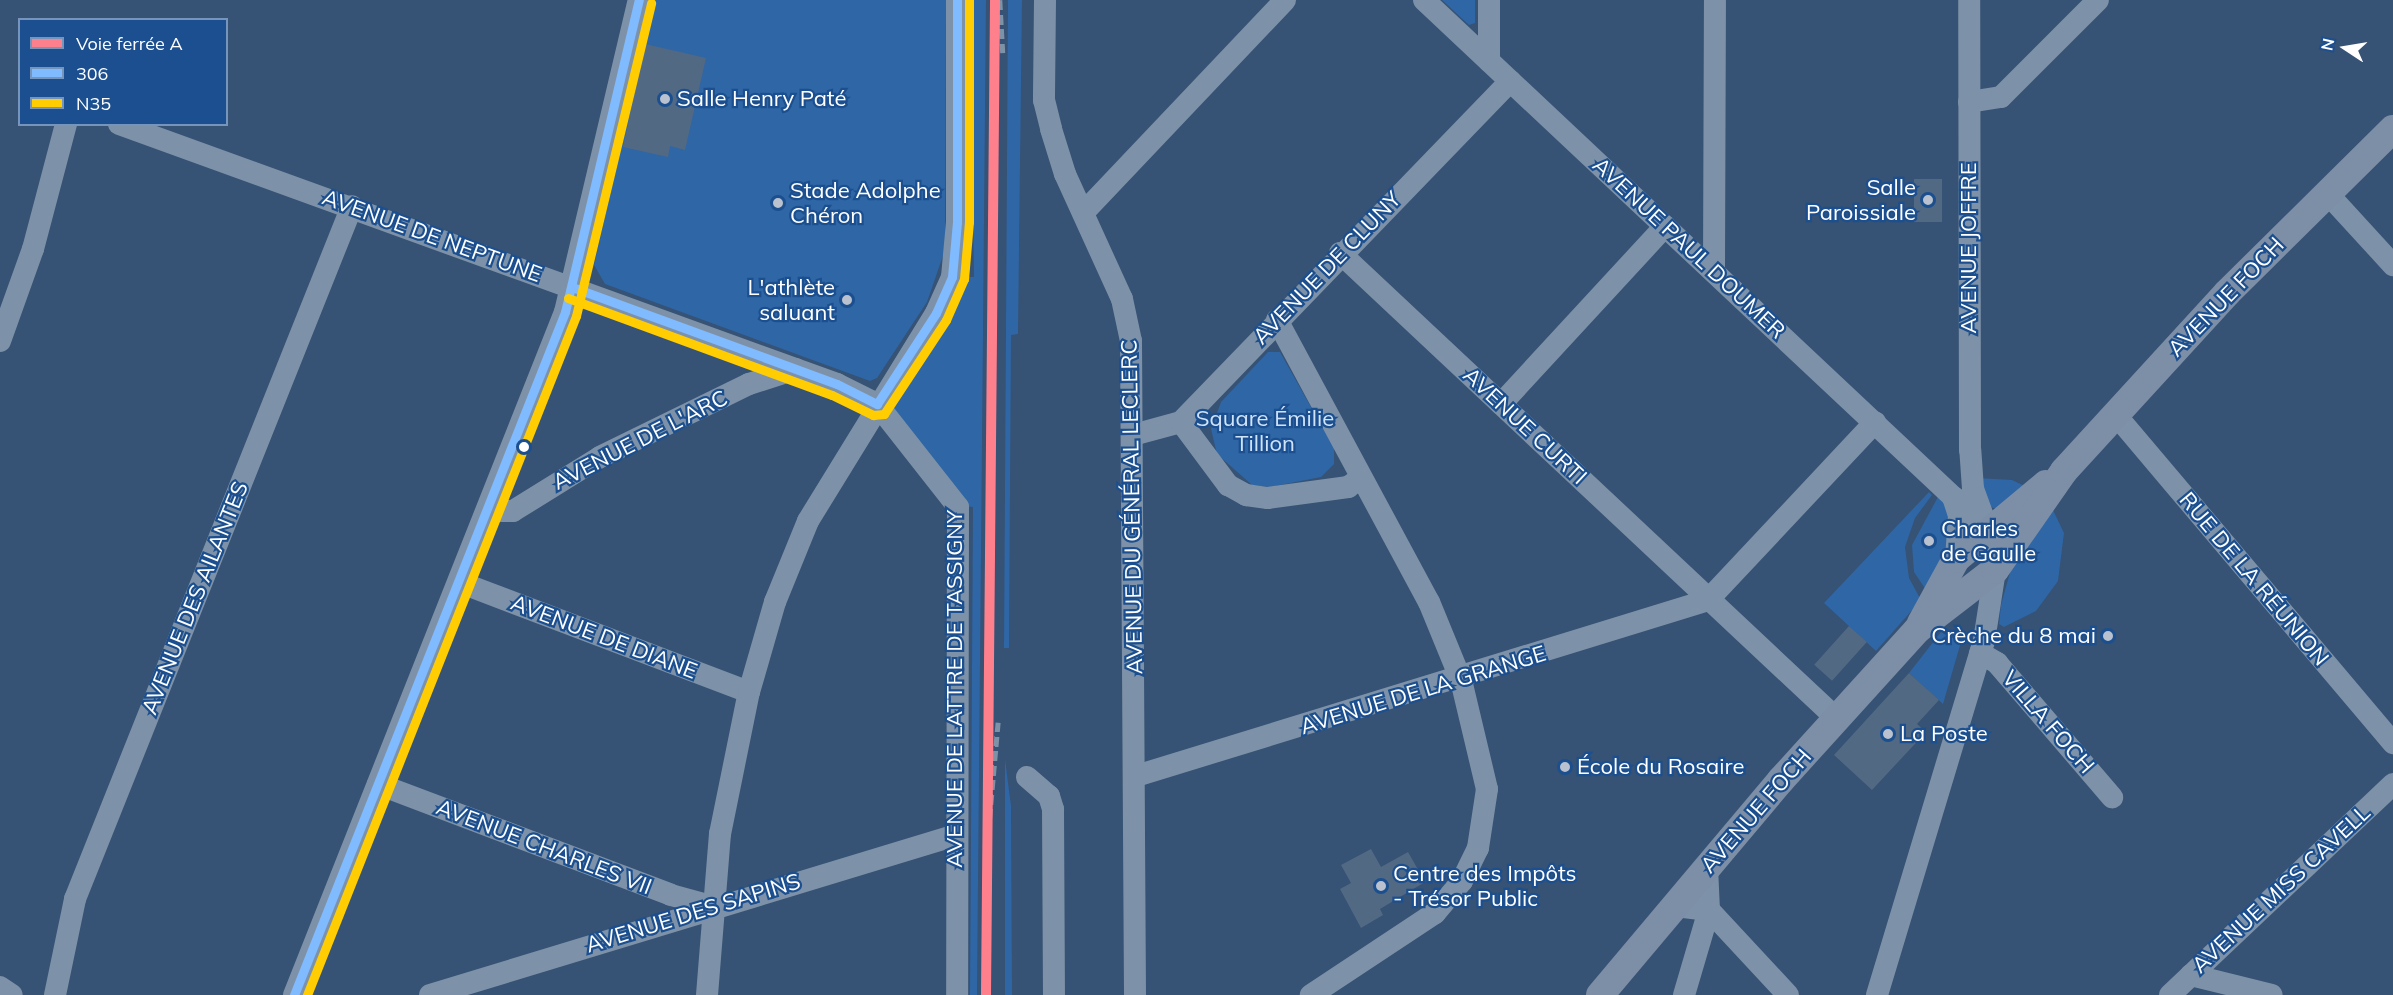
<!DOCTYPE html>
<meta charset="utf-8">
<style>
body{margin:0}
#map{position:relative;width:2393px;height:995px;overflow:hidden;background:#365274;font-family:Mulish,sans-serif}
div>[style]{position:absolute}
.green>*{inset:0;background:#2f66a5}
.building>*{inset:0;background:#526984;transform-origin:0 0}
.minor>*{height:22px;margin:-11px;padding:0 11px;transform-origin:11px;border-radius:11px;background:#7d92a8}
.major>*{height:28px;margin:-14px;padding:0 14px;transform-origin:14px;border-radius:14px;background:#7d8ea7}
.rail>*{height:4.5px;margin-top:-2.25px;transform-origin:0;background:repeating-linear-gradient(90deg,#7e92a7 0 10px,transparent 0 14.5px)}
.bus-1>*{height:9px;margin:-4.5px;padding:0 4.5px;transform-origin:4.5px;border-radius:4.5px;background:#80baff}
.bus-2>*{height:9px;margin:-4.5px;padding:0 4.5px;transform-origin:4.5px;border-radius:4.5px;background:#ffcd02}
.rail-1>*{height:10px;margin:-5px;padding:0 5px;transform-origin:5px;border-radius:5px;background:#ff808d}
.dots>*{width:16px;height:16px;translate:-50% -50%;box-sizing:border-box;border:3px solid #1b4f8f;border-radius:50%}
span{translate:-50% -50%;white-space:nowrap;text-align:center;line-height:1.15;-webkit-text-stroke:4.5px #1b4f8f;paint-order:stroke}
.poi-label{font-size:22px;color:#fff}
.left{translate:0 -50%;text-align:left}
.right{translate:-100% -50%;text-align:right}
.street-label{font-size:22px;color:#fff}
.park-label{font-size:22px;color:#cfe3fa}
.legend{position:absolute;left:18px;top:18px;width:210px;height:108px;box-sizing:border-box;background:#1b4f8f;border:2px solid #7695bc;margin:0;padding:8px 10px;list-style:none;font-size:18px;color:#fff}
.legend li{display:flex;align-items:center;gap:12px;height:30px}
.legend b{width:30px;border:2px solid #7695bc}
.north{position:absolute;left:2315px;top:18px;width:60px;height:60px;-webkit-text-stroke:4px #1b4f8f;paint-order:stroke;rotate:282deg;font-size:16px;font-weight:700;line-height:24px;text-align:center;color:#fff}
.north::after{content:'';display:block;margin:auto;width:21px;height:27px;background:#fff;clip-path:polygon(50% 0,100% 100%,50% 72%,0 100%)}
</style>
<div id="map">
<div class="green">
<div style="clip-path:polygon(655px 0,946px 0,945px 250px,927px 302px,877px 378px,870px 381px,605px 284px,594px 265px)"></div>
<div style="clip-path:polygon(970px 0,986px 0,977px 995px,970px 995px,973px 507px,961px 506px,890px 403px,960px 277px,974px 277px)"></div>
<div style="clip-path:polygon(1008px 0,1022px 0,1018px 334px,1011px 335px,1009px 648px,1004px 648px)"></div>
<div style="clip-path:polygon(1442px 0,1475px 0,1475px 23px,1469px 25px)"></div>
<div style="clip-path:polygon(1268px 352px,1280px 352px,1334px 448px,1334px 464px,1321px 477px,1270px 487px,1252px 485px,1217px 454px,1211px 429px,1221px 402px)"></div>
<div style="clip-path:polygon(1976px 478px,2012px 480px,2029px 488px,2000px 509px,1993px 508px,1986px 505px)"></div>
<div style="clip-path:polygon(1929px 492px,1932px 495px,1915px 518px,1905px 547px,1909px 578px,1921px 600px,1876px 651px,1824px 603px)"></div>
<div style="clip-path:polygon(1939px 495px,1951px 509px,1954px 531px,1930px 596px,1914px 572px,1912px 545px)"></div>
<div style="clip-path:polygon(2053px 510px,2064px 533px,2058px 581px,2036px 611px,2004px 627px,1999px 624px,2001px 605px,2012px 565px)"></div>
<div style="clip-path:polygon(1941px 632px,1961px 642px,1943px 704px,1909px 673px)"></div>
<div style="clip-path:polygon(1005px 759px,1011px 806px,1012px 995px,1005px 995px)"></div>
</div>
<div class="building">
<div style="clip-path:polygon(645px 44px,706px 58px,685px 150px,670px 146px,668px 157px,623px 147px)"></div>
<div style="left:1914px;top:179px;width:28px;height:43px"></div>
<div style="left:1849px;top:626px;width:24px;height:52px;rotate:42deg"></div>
<div style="clip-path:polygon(1909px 673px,1939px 700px,1917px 724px,1926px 732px,1872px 790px,1834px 755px)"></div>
<div style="clip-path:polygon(1371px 849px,1381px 867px,1408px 852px,1425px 882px,1380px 909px,1383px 915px,1361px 928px,1340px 889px,1351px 883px,1341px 865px)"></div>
</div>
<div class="minor">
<div style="left:1045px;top:0;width:100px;rotate:90.6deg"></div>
<div style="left:1044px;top:100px;width:30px;rotate:76deg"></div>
<div style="left:1051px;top:129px;width:47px;rotate:72.7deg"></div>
<div style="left:1065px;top:174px;width:137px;rotate:65.5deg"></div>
<div style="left:1122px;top:299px;width:43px;rotate:77.9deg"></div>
<div style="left:1131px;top:341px;width:654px;rotate:89.65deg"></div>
<div style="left:1424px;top:0;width:726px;rotate:43.21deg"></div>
<div style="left:1953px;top:497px;width:21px;rotate:31deg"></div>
<div style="left:1971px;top:508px;width:17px;rotate:57deg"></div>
<div style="left:1489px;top:0;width:61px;rotate:90deg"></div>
<div style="left:1969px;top:102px;width:32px;rotate:-9deg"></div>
<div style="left:2001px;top:97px;width:137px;rotate:-45deg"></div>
<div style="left:119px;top:124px;width:764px;rotate:19.91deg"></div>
<div style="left:837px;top:384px;width:45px;rotate:26.6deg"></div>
<div style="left:877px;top:404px;width:131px;rotate:51.8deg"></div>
<div style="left:958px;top:507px;width:488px;rotate:90.1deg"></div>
<div style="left:2327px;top:193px;width:98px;rotate:47.5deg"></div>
<div style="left:1084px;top:212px;width:292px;rotate:-46.5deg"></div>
<div style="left:1340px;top:253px;width:681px;rotate:43.16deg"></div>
<div style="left:1714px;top:272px;width:272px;rotate:-89.8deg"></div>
<div style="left:1277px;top:320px;width:320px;rotate:61.7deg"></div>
<div style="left:1429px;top:602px;width:84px;rotate:67.7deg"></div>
<div style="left:1461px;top:680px;width:112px;rotate:76.6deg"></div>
<div style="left:1487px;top:789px;width:60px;rotate:98.7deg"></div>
<div style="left:1478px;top:848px;width:37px;rotate:116deg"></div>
<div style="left:1462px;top:881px;width:42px;rotate:130.2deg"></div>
<div style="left:1435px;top:913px;width:149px;rotate:146.5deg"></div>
<div style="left:0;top:341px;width:98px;rotate:-70.3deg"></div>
<div style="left:33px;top:249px;width:129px;rotate:-75.2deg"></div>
<div style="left:1501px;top:404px;width:242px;rotate:-47.3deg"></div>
<div style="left:2115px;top:414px;width:431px;rotate:49.8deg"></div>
<div style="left:1181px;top:422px;width:79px;rotate:53.3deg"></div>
<div style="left:1228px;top:485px;width:21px;rotate:29deg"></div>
<div style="left:1246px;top:495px;width:22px;rotate:8deg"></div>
<div style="left:1268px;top:498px;width:81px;rotate:-7.8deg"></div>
<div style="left:1348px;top:487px;width:16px;rotate:-35deg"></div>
<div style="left:1133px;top:435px;width:50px;rotate:-15.2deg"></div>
<div style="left:1181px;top:422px;width:474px;rotate:-46deg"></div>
<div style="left:1953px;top:497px;width:20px;rotate:72deg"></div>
<div style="left:1959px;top:516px;width:43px;rotate:94deg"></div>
<div style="left:487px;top:511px;width:26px"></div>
<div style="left:513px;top:511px;width:102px;rotate:-31.8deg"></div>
<div style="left:600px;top:457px;width:166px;rotate:-26.1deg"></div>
<div style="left:749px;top:384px;width:49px;rotate:-17.7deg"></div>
<div style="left:459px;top:582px;width:310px;rotate:20.8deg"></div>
<div style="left:1980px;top:653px;width:20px;rotate:30deg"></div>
<div style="left:1997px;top:663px;width:177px;rotate:49.4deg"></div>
<div style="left:1136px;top:776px;width:598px;rotate:-17.1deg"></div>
<div style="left:1708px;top:600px;width:244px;rotate:-46.8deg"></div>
<div style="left:1027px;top:777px;width:29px;rotate:41deg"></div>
<div style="left:1049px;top:796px;width:14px;rotate:73deg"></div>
<div style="left:1053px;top:809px;width:186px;rotate:89.7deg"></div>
<div style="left:378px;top:784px;width:313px;rotate:20.7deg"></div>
<div style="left:671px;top:895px;width:41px;rotate:15.4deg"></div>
<div style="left:1675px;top:906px;width:34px;rotate:7deg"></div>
<div style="left:1709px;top:910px;width:116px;rotate:47.1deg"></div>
<div style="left:2191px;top:975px;width:83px;rotate:13.9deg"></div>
<div style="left:0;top:987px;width:14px;rotate:34deg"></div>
<div style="left:55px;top:995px;width:98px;rotate:-78.2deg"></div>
<div style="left:75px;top:899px;width:746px;rotate:-68.21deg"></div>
<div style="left:294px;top:995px;width:735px;rotate:-68.36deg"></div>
<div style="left:565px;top:312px;width:321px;rotate:-76.7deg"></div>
<div style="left:430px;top:995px;width:550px;rotate:-16.92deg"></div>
<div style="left:707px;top:995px;width:162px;rotate:-85.4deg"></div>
<div style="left:720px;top:834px;width:145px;rotate:-78.5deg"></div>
<div style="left:749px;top:692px;width:94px;rotate:-73.9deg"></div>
<div style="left:775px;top:602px;width:87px;rotate:-67.8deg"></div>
<div style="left:808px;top:521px;width:244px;rotate:-58.4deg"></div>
<div style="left:936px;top:313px;width:39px;rotate:-66deg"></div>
<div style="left:952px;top:277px;width:55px;rotate:-84.8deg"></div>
<div style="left:957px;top:222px;width:222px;rotate:-90deg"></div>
<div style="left:1684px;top:995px;width:89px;rotate:-73.6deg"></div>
<div style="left:1709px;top:910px;width:43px;rotate:-92.7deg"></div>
<div style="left:1877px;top:995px;width:370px;rotate:-73.2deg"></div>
<div style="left:1984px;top:641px;width:72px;rotate:-81.2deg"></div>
<div style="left:1995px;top:570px;width:21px;rotate:-90deg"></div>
<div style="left:1995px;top:549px;width:64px;rotate:-110.1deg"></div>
<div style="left:1973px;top:489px;width:39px;rotate:-94deg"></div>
<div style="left:1970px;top:450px;width:450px;rotate:-90.1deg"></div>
<div style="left:2170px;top:995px;width:307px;rotate:-43.4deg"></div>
</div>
<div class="major">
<div style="left:1921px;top:623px;width:73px;rotate:-61.3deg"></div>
<div style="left:1956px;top:559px;width:117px;rotate:-39.8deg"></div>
<div style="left:1600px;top:995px;width:281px;rotate:-49.9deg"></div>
<div style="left:1781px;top:780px;width:202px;rotate:-47.8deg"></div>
<div style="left:1917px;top:630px;width:98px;rotate:-37.6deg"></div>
<div style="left:1995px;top:570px;width:121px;rotate:-55.1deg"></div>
<div style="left:2064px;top:471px;width:241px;rotate:-47.5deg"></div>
<div style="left:2227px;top:293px;width:233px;rotate:-44.7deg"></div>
</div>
<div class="rail">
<div style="left:1000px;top:0;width:53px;rotate:86.8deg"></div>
<div style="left:988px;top:833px;width:111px;rotate:-84.9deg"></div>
</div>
<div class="bus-1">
<div style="left:572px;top:287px;width:282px;rotate:20.1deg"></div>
<div style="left:837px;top:384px;width:45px;rotate:26.6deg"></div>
<div style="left:877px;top:404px;width:108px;rotate:-57deg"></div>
<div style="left:936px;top:313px;width:39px;rotate:-66deg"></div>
<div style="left:952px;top:277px;width:55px;rotate:-84.8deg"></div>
<div style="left:957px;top:222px;width:222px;rotate:-90deg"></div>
<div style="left:294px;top:995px;width:735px;rotate:-68.36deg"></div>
<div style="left:565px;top:312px;width:321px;rotate:-76.7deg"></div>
</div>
<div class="bus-2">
<div style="left:568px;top:298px;width:281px;rotate:20.2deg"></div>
<div style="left:832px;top:395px;width:46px;rotate:26deg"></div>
<div style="left:873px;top:415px;width:11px;rotate:-5deg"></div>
<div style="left:884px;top:414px;width:113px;rotate:-56.6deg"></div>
<div style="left:946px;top:320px;width:45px;rotate:-66.3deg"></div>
<div style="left:964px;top:279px;width:57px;rotate:-85deg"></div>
<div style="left:969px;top:222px;width:222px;rotate:-90deg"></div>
<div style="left:307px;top:995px;width:730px;rotate:-68.39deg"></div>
<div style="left:576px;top:316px;width:322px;rotate:-76.5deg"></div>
</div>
<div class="rail-1">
<div style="left:986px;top:995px;width:995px;rotate:-89.48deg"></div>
</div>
<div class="dots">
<div style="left:665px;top:99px;background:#b9c2ce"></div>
<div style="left:1928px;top:200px;background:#b9c2ce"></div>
<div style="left:778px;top:203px;background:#b9c2ce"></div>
<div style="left:847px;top:300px;background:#b9c2ce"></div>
<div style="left:524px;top:447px;background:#fff"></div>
<div style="left:1929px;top:541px;background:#b9c2ce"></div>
<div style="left:2108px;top:636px;background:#b9c2ce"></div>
<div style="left:1888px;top:734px;background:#b9c2ce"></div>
<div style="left:1565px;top:767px;background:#b9c2ce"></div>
<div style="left:1381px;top:886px;background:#b9c2ce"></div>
</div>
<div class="poi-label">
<span class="left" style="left:677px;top:99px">Salle Henry Paté</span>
<span class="right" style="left:1916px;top:200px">Salle<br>Paroissiale</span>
<span class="left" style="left:790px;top:203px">Stade Adolphe<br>Chéron</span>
<span class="right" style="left:835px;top:300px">L'athlète<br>saluant</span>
<span class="left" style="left:1941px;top:541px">Charles<br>de Gaulle</span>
<span class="right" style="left:2096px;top:636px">Crèche du 8 mai</span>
<span class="left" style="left:1900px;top:734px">La Poste</span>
<span class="left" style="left:1577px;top:767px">École du Rosaire</span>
<span class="left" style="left:1393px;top:886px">Centre des Impôts<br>- Trésor Public</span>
</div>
<div class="street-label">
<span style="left:432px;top:236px;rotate:20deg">AVENUE DE NEPTUNE</span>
<span style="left:1689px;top:248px;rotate:43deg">AVENUE PAUL DOUMER</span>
<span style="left:1969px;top:248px;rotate:-90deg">AVENUE JOFFRE</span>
<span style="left:1327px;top:268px;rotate:-46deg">AVENUE DE CLUNY</span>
<span style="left:2226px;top:297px;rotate:-46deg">AVENUE FOCH</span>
<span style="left:1525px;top:426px;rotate:43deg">AVENUE CURTI</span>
<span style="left:640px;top:440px;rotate:-27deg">AVENUE DE L'ARC</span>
<span style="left:1132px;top:507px;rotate:-91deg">AVENUE DU GÉNÉRAL LECLERC</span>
<span style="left:2254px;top:579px;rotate:50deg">RUE DE LA RÉUNION</span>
<span style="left:195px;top:598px;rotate:-68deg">AVENUE DES AILANTES</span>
<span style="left:604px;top:637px;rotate:21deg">AVENUE DE DIANE</span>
<span style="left:955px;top:689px;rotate:-90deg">AVENUE DE LATTRE DE TASSIGNY</span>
<span style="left:1423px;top:690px;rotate:-17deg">AVENUE DE LA GRANGE</span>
<span style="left:2048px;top:722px;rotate:49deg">VILLA FOCH</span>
<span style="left:1756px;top:811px;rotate:-49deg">AVENUE FOCH</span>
<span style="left:544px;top:847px;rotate:21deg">AVENUE CHARLES VII</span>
<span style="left:2281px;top:889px;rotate:-43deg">AVENUE MISS CAVELL</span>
<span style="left:693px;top:913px;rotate:-17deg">AVENUE DES SAPINS</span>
</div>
<div class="park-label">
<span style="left:1265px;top:431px">Square Émilie<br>Tillion</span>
</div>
<ul class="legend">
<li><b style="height:8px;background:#ff808d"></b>Voie ferrée A</li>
<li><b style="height:8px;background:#80baff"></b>306</li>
<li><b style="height:8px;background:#ffcd02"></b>N35</li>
</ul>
<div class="north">N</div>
</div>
